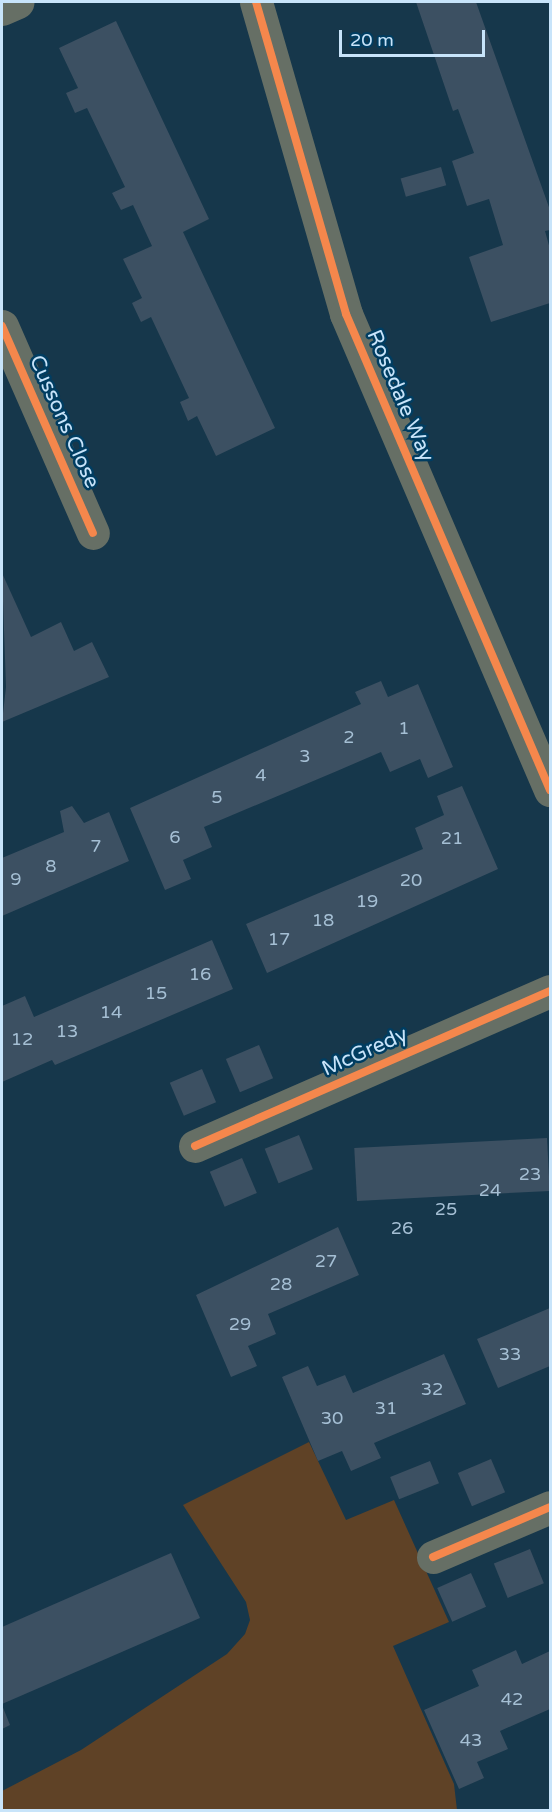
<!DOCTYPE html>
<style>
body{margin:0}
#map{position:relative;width:552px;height:1812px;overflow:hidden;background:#16374b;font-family:"Varela Round",sans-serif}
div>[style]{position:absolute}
.green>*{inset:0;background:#5f4226}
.building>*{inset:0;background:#3c5062;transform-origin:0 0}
.minor>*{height:33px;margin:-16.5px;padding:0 16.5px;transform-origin:16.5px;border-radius:16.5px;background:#666f65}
.cycleway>*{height:8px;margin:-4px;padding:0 4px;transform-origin:4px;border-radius:4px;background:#f5874c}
span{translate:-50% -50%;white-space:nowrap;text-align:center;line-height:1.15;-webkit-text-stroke:5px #003d61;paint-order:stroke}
.number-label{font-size:18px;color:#a5bfd4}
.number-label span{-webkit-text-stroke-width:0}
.street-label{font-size:21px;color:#c8e4fa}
.frame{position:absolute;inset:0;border:3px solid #c8e4fa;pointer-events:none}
.scale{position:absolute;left:339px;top:30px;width:146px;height:27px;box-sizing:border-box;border:3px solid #c8e4fa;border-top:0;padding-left:8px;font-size:18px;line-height:21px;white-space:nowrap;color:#c8e4fa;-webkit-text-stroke:4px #003d61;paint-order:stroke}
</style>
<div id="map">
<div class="green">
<div style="clip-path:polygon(309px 1442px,346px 1520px,394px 1500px,449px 1622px,393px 1646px,454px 1784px,457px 1810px,2px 1810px,2px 1791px,81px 1750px,227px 1654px,245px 1634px,250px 1620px,246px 1602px,183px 1505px)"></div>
</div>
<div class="building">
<div style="clip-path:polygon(416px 2px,476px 2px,550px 210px,550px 230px,545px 231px,550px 249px,550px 303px,491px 322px,469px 257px,503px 245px,489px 199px,467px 206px,452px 161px,474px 153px,458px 109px,453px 111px)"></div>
<div style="clip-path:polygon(116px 21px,209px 219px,183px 232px,275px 428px,216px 456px,197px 416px,188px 421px,180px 402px,189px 398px,151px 317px,141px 322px,132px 303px,142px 298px,123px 259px,152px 246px,133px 205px,121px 210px,112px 193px,125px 187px,87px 108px,75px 113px,66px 93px,78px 88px,59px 48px)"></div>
<div style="left:441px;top:167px;width:19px;height:42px;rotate:74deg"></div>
<div style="clip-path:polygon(2px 573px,31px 637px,61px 622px,74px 651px,92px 642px,109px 677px,2px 722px,6px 687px)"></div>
<div style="clip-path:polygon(381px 681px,388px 697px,418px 684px,453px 767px,428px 778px,420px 759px,390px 772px,381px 752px,337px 771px,204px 827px,212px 847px,183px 860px,191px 879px,165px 890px,130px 808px,361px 704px,355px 692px)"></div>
<div style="clip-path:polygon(462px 786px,498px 869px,267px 973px,246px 924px,423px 849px,415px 828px,444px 815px,437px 796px)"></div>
<div style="clip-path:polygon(72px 806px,84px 823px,109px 812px,129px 861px,2px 916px,2px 858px,64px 832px,60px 811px)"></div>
<div style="clip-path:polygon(212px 940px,233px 989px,55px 1065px,52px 1060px,2px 1082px,2px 1006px,25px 996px,34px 1017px)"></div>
<div style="left:259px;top:1045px;width:36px;height:36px;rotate:67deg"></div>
<div style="left:202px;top:1069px;width:36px;height:35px;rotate:67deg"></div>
<div style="left:299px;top:1135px;width:37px;height:37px;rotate:68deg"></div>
<div style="left:547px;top:1138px;width:53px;height:193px;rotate:87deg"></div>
<div style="left:242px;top:1158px;width:38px;height:35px;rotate:67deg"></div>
<div style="clip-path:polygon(338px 1227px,359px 1275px,268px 1314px,276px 1334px,248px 1346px,257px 1366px,231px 1377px,196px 1295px)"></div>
<div style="clip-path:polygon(550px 1308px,550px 1366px,498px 1388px,477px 1339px)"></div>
<div style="clip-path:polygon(444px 1354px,466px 1404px,374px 1443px,381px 1458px,351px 1471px,342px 1451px,318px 1461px,282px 1377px,308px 1366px,317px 1386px,345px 1375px,353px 1393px)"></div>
<div style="left:491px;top:1459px;width:36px;height:36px;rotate:67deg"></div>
<div style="left:430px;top:1461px;width:24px;height:43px;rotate:68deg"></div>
<div style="left:530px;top:1549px;width:37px;height:39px;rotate:68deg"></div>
<div style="clip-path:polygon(171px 1553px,200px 1618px,2px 1704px,2px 1627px)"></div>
<div style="left:471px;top:1573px;width:37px;height:37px;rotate:66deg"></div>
<div style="clip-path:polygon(516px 1650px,522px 1664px,550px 1651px,550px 1709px,500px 1731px,508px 1749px,477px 1762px,484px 1778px,459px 1789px,424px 1710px,479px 1686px,472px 1670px)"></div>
<div style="clip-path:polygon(2px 1705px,10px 1725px,2px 1729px)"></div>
</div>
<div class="minor">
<div style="left:256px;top:2px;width:325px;rotate:73.9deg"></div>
<div style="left:346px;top:314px;width:518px;rotate:66.8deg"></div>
<div style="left:2px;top:9px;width:17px;rotate:-24deg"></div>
<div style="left:2px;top:326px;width:226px;rotate:66.3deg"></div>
<div style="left:195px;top:1146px;width:387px;rotate:-23.6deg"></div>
<div style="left:433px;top:1557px;width:127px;rotate:-23.1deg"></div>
</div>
<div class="cycleway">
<div style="left:256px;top:2px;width:325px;rotate:73.9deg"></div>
<div style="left:346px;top:314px;width:518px;rotate:66.8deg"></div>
<div style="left:2px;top:326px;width:226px;rotate:66.3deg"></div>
<div style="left:195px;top:1146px;width:387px;rotate:-23.6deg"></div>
<div style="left:433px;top:1557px;width:127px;rotate:-23.1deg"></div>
</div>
<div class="number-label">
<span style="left:404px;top:728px">1</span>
<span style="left:349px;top:737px">2</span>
<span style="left:305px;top:756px">3</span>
<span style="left:261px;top:775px">4</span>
<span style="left:217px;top:797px">5</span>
<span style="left:175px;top:837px">6</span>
<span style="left:452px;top:838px">21</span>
<span style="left:96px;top:846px">7</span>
<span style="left:51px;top:866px">8</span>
<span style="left:16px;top:879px">9</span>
<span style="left:411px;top:880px">20</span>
<span style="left:367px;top:901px">19</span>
<span style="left:323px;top:920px">18</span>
<span style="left:279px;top:939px">17</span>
<span style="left:200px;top:974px">16</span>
<span style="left:156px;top:993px">15</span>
<span style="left:111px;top:1012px">14</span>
<span style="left:67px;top:1031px">13</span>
<span style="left:22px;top:1039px">12</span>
<span style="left:530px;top:1174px">23</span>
<span style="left:490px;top:1190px">24</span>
<span style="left:446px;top:1209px">25</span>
<span style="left:402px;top:1228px">26</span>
<span style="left:326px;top:1261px">27</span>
<span style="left:281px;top:1284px">28</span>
<span style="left:240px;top:1324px">29</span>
<span style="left:510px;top:1354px">33</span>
<span style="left:432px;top:1389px">32</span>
<span style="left:386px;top:1408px">31</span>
<span style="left:332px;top:1418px">30</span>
<span style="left:512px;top:1699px">42</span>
<span style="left:471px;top:1740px">43</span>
</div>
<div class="street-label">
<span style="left:400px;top:396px;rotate:67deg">Rosedale Way</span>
<span style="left:64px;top:422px;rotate:66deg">Cussons Close</span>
<span style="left:365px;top:1052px;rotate:-24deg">McGredy</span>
</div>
<div class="frame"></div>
<div class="scale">20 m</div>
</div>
